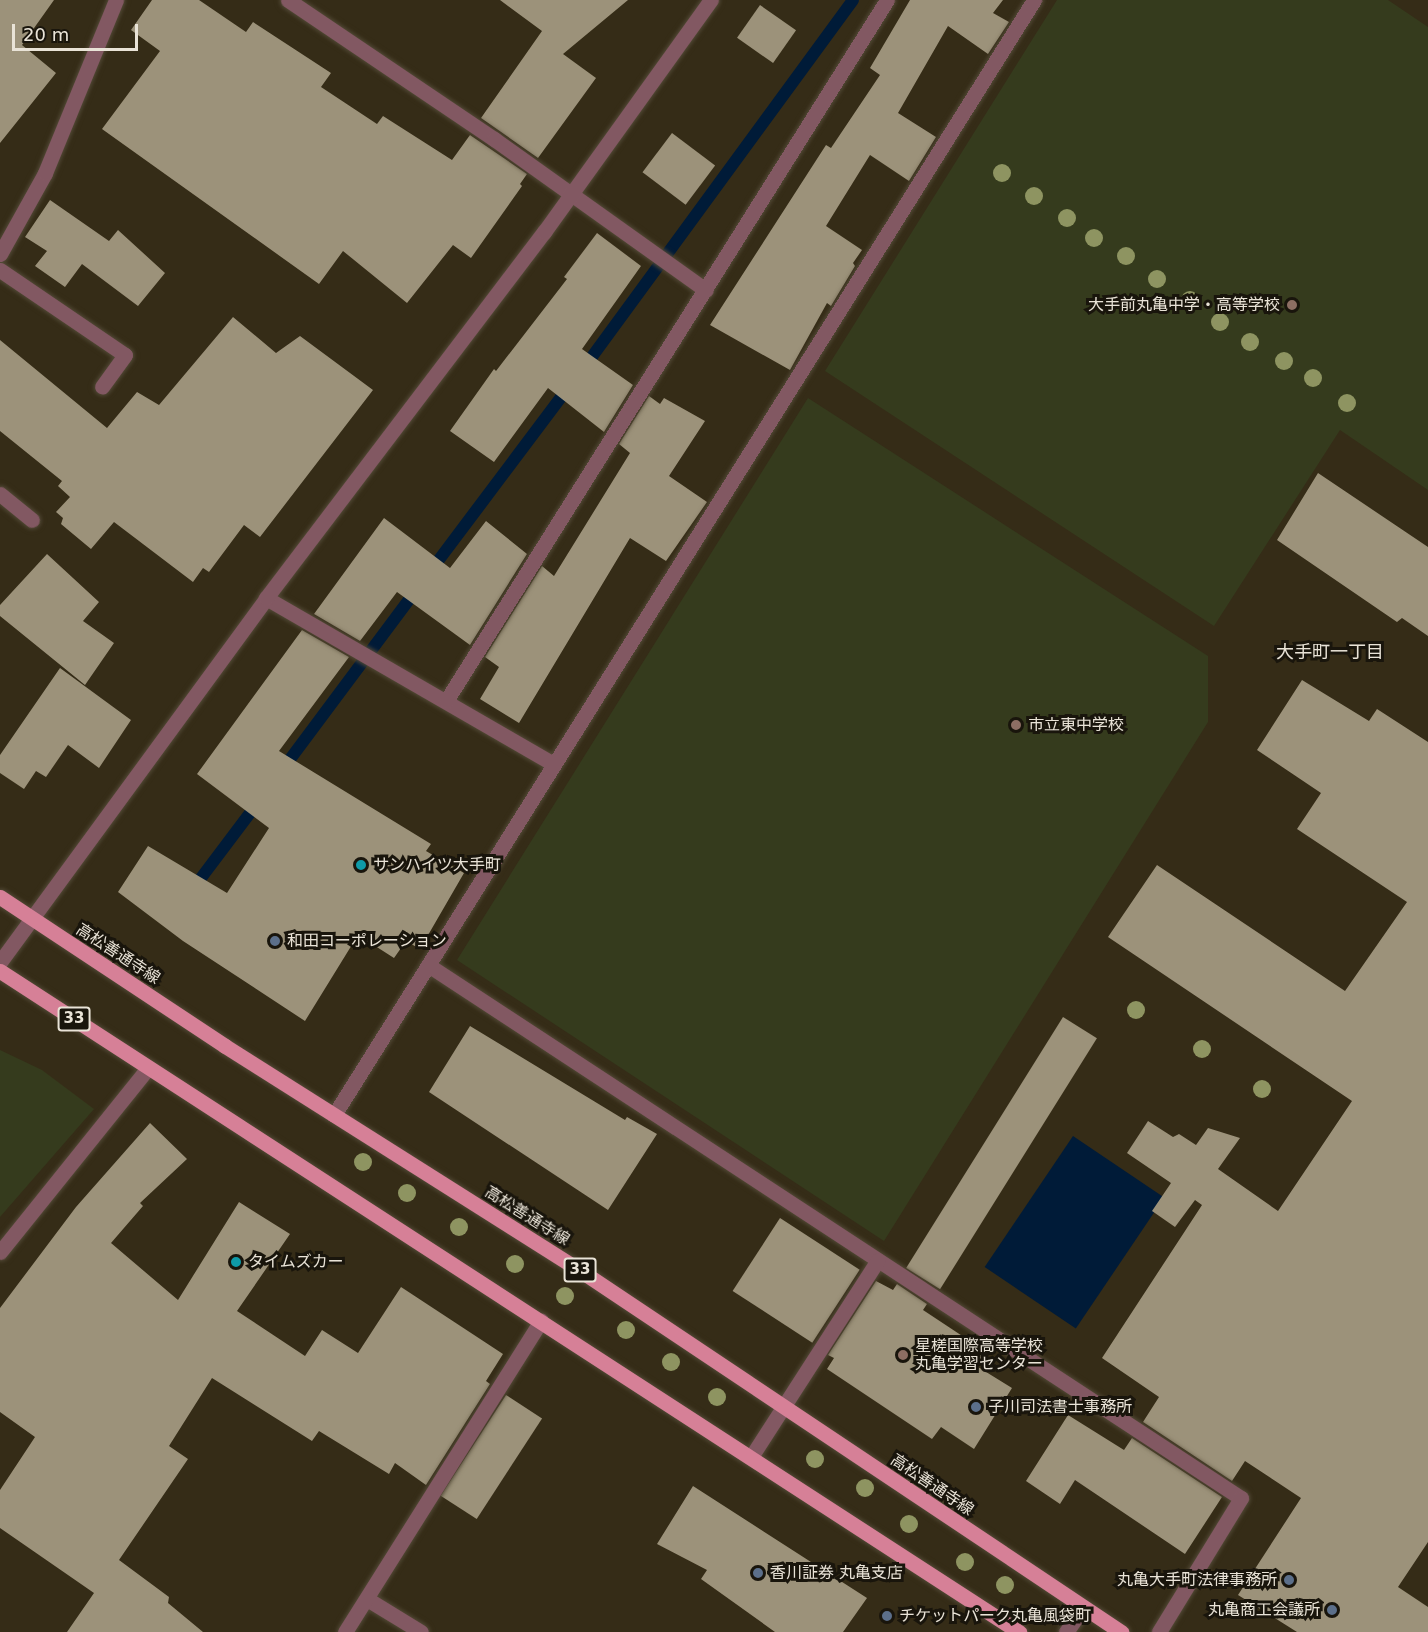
<!DOCTYPE html>
<meta charset="utf-8">
<style>
body{margin:0}
#map{position:relative;width:1428px;height:1632px;overflow:hidden;background:#352c17;font-family:"DejaVu Sans","Noto Sans JP",sans-serif}
div>[style]{position:absolute}
.green>*{inset:0;background:#353b1d}
.water>*{inset:0;background:#001b38;transform-origin:0 0}
.stream>*{height:12px;margin:-6px;padding:0 6px;transform-origin:6px;border-radius:6px;background:#001b38}
.building>*{inset:0;background:#9c927a;transform-origin:0 0}
.roads{filter:drop-shadow(0 0 2px #524936) drop-shadow(0 0 2px #524936)}
.minor>*{height:15px;margin:-7.5px;padding:0 7.5px;transform-origin:7.5px;border-radius:7.5px;background:#825862}
.major>*{height:15px;margin:-7.5px;padding:0 7.5px;transform-origin:7.5px;border-radius:7.5px;background:#d68097}
.trees>*{width:18px;height:18px;margin:-9px;border-radius:50%;background:#8e9461}
.dots>*{width:16px;height:16px;translate:-50% -50%;box-sizing:border-box;border:3px solid #19150c;border-radius:50%}
span{translate:-50% -50%;white-space:nowrap;text-align:center;line-height:1.15;-webkit-text-stroke:6px #19150c;paint-order:stroke}
.shield-label span{padding:2px 4px;background:#19150c;border:2px solid;border-radius:4px;-webkit-text-stroke-width:0}
.shield-label{font-size:15px;color:#e9e3d7;font-weight:700}
.poi-label{font-size:16px;color:#e9e3d7}
.right{translate:-100% -50%;text-align:right}
.left{translate:0 -50%;text-align:left}
.street-label{font-size:16px;color:#e9e3d7}
.neighbourhood-label{font-size:18px;color:#e9e3d7}
.scale{position:absolute;left:12px;top:24px;width:126px;height:27px;box-sizing:border-box;border:3px solid #e9e3d7;border-top:0;padding-left:8px;font-size:18px;line-height:21px;white-space:nowrap;color:#e9e3d7;-webkit-text-stroke:4px #19150c;paint-order:stroke}
</style>
<div id="map">
<div class="green">
<div style="clip-path:polygon(1057px 0,1388px 0,1428px 27px,1428px 490px,1340px 430px,1214px 626px,825px 371px)"></div>
<div style="clip-path:polygon(808px 398px,1208px 656px,1208px 722px,884px 1241px,457px 960px)"></div>
<div style="clip-path:polygon(0 1050px,42px 1070px,94px 1109px,0 1217px)"></div>
</div>
<div class="water">
<div style="left:1073px;top:1136px;width:110px;height:158px;rotate:34deg"></div>
</div>
<div class="stream">
<div style="left:583px;top:369px;width:457px;rotate:-53.8deg"></div>
<div style="left:429px;top:573px;width:235px;rotate:-53.1deg"></div>
<div style="left:282px;top:770px;width:226px;rotate:-53.3deg"></div>
<div style="left:192px;top:890px;width:111px;rotate:-53deg"></div>
</div>
<div class="building">
<div style="clip-path:polygon(0 0,54px 0,22px 45px,56px 73px,0 143px)"></div>
<div style="clip-path:polygon(152px 0,199px 0,246px 32px,253px 22px,331px 73px,321px 87px,377px 124px,383px 116px,452px 160px,470px 135px,527px 174px,520px 184px,522px 186px,471px 258px,453px 245px,407px 303px,343px 251px,319px 284px,102px 129px,160px 51px,131px 30px)"></div>
<div style="clip-path:polygon(500px 0,628px 0,563px 54px,596px 78px,538px 158px,481px 118px,542px 31px)"></div>
<div style="clip-path:polygon(910px 0,1003px 0,993px 13px,1009px 22px,988px 54px,948px 26px,898px 113px,936px 137px,909px 181px,870px 155px,826px 226px,862px 250px,853px 263px,855px 266px,831px 306px,827px 303px,790px 370px,710px 325px,826px 145px,831px 148px,880px 75px,870px 68px)"></div>
<div style="left:760px;top:5px;width:44px;height:40px;rotate:35deg"></div>
<div style="left:672px;top:133px;width:54px;height:49px;rotate:37deg"></div>
<div style="clip-path:polygon(50px 200px,109px 241px,118px 230px,165px 273px,138px 306px,82px 264px,65px 287px,35px 266px,47px 251px,25px 237px)"></div>
<div style="clip-path:polygon(597px 233px,641px 266px,582px 349px,633px 385px,604px 432px,548px 388px,494px 462px,450px 431px,494px 369px,496px 371px,567px 279px,564px 277px)"></div>
<div style="clip-path:polygon(233px 317px,276px 353px,300px 336px,373px 390px,260px 537px,244px 525px,209px 572px,203px 568px,193px 582px,114px 522px,91px 549px,61px 524px,63px 518px,56px 512px,70px 497px,58px 486px,62px 481px,0 431px,0 340px,107px 428px,137px 392px,159px 405px)"></div>
<div style="clip-path:polygon(649px 396px,660px 404px,664px 398px,705px 421px,669px 476px,707px 502px,666px 561px,630px 538px,519px 723px,480px 699px,499px 667px,485px 657px,542px 566px,554px 576px,630px 453px,619px 444px)"></div>
<div style="clip-path:polygon(1318px 473px,1428px 547px,1428px 636px,1402px 618px,1397px 622px,1277px 540px)"></div>
<div style="clip-path:polygon(384px 518px,450px 568px,486px 521px,527px 554px,470px 645px,397px 592px,360px 641px,314px 614px)"></div>
<div style="clip-path:polygon(47px 554px,99px 602px,83px 621px,114px 643px,85px 685px,0 616px,0 605px)"></div>
<div style="clip-path:polygon(302px 630px,349px 657px,279px 751px,431px 844px,426px 851px,464px 873px,420px 949px,406px 941px,394px 958px,358px 935px,305px 1021px,183px 941px,118px 892px,148px 846px,227px 893px,269px 828px,197px 774px)"></div>
<div style="clip-path:polygon(60px 668px,131px 720px,99px 768px,68px 745px,46px 777px,36px 771px,24px 789px,0 773px,0 755px)"></div>
<div style="clip-path:polygon(1302px 680px,1369px 721px,1377px 709px,1428px 742px,1428px 1542px,1398px 1587px,1428px 1607px,1428px 1632px,1297px 1632px,1238px 1595px,1301px 1498px,1245px 1461px,1232px 1481px,1143px 1422px,1159px 1397px,1102px 1358px,1202px 1205px,1195px 1200px,1175px 1227px,1152px 1211px,1171px 1183px,1127px 1153px,1148px 1121px,1173px 1137px,1179px 1134px,1196px 1145px,1208px 1128px,1240px 1138px,1218px 1169px,1278px 1211px,1352px 1101px,1108px 937px,1157px 865px,1345px 991px,1407px 902px,1297px 829px,1321px 793px,1257px 750px)"></div>
<div style="left:1063px;top:1017px;width:40px;height:296px;rotate:32deg"></div>
<div style="clip-path:polygon(470px 1026px,625px 1120px,627px 1117px,657px 1134px,608px 1210px,429px 1092px)"></div>
<div style="clip-path:polygon(150px 1123px,187px 1159px,140px 1203px,143px 1206px,111px 1243px,178px 1300px,239px 1202px,290px 1234px,237px 1311px,305px 1356px,322px 1330px,358px 1353px,401px 1287px,503px 1354px,486px 1381px,490px 1384px,426px 1485px,395px 1463px,389px 1474px,319px 1431px,312px 1441px,212px 1378px,169px 1446px,188px 1459px,119px 1560px,169px 1597px,168px 1603px,203px 1632px,67px 1632px,94px 1593px,0 1528px,0 1490px,35px 1437px,0 1412px,0 1308px,76px 1207px)"></div>
<div style="left:780px;top:1218px;width:95px;height:87px;rotate:33deg"></div>
<div style="clip-path:polygon(876px 1281px,893px 1290px,897px 1284px,927px 1304px,923px 1310px,988px 1353px,978px 1367px,1012px 1388px,974px 1449px,941px 1427px,932px 1439px,827px 1369px,834px 1358px,828px 1355px)"></div>
<div style="left:506px;top:1395px;width:43px;height:120px;rotate:33deg"></div>
<div style="clip-path:polygon(1068px 1415px,1124px 1450px,1132px 1438px,1222px 1497px,1185px 1554px,1075px 1480px,1060px 1504px,1026px 1481px)"></div>
<div style="clip-path:polygon(693px 1486px,867px 1598px,843px 1632px,775px 1632px,701px 1579px,707px 1570px,657px 1544px)"></div>
</div>
<div class="roads">
<div class="minor">
<div style="left:288px;top:0;width:249px;rotate:34deg"></div>
<div style="left:494px;top:139px;width:260px;rotate:35.5deg"></div>
<div style="left:0;top:254px;width:93px;rotate:-60.9deg"></div>
<div style="left:45px;top:173px;width:187px;rotate:-67.7deg"></div>
<div style="left:0;top:270px;width:151px;rotate:34.2deg"></div>
<div style="left:125px;top:355px;width:39px;rotate:126deg"></div>
<div style="left:0;top:494px;width:41px;rotate:39.1deg"></div>
<div style="left:266px;top:598px;width:332px;rotate:30deg"></div>
<div style="left:446px;top:701px;width:828px;rotate:-57.83deg"></div>
<div style="left:0;top:962px;width:451px;rotate:-53.8deg"></div>
<div style="left:266px;top:598px;width:460px;rotate:-52.8deg"></div>
<div style="left:544px;top:232px;width:286px;rotate:-54.3deg"></div>
<div style="left:428px;top:965px;width:972px;rotate:33.25deg"></div>
<div style="left:1241px;top:1498px;width:157px;rotate:121.5deg"></div>
<div style="left:334px;top:1115px;width:1317px;rotate:-57.88deg"></div>
<div style="left:0;top:1252px;width:235px;rotate:-51.2deg"></div>
<div style="left:751px;top:1457px;width:234px;rotate:-57.2deg"></div>
<div style="left:367px;top:1599px;width:63px;rotate:31.4deg"></div>
<div style="left:345px;top:1632px;width:368px;rotate:-57.8deg"></div>
<div style="left:1066px;top:1632px;width:29px;rotate:-55deg"></div>
</div>
<div class="major">
<div style="left:0;top:897px;width:270px;rotate:33.5deg"></div>
<div style="left:225px;top:1046px;width:421px;rotate:32.3deg"></div>
<div style="left:581px;top:1271px;width:650px;rotate:33.76deg"></div>
<div style="left:0;top:971px;width:1215px;rotate:32.97deg"></div>
</div>
</div>
<div class="trees">
<div style="left:1002px;top:173px"></div>
<div style="left:1034px;top:196px"></div>
<div style="left:1067px;top:218px"></div>
<div style="left:1094px;top:238px"></div>
<div style="left:1126px;top:256px"></div>
<div style="left:1157px;top:279px"></div>
<div style="left:1190px;top:300px"></div>
<div style="left:1220px;top:322px"></div>
<div style="left:1250px;top:342px"></div>
<div style="left:1284px;top:361px"></div>
<div style="left:1313px;top:378px"></div>
<div style="left:1347px;top:403px"></div>
<div style="left:1136px;top:1010px"></div>
<div style="left:1202px;top:1049px"></div>
<div style="left:1262px;top:1089px"></div>
<div style="left:363px;top:1162px"></div>
<div style="left:407px;top:1193px"></div>
<div style="left:459px;top:1227px"></div>
<div style="left:515px;top:1264px"></div>
<div style="left:565px;top:1296px"></div>
<div style="left:626px;top:1330px"></div>
<div style="left:671px;top:1362px"></div>
<div style="left:717px;top:1397px"></div>
<div style="left:815px;top:1459px"></div>
<div style="left:865px;top:1488px"></div>
<div style="left:909px;top:1524px"></div>
<div style="left:965px;top:1562px"></div>
<div style="left:1005px;top:1585px"></div>
</div>
<div class="dots">
<div style="left:1292px;top:305px;background:#8d6e63"></div>
<div style="left:1016px;top:725px;background:#8d6e63"></div>
<div style="left:361px;top:865px;background:#0f9aa8"></div>
<div style="left:275px;top:941px;background:#5c6f8a"></div>
<div style="left:236px;top:1262px;background:#0f9aa8"></div>
<div style="left:903px;top:1355px;background:#8d6e63"></div>
<div style="left:976px;top:1407px;background:#5c6f8a"></div>
<div style="left:758px;top:1573px;background:#5c6f8a"></div>
<div style="left:1289px;top:1580px;background:#5c6f8a"></div>
<div style="left:1332px;top:1610px;background:#5c6f8a"></div>
<div style="left:887px;top:1616px;background:#5c6f8a"></div>
</div>
<div class="shield-label">
<span style="left:74px;top:1019px">33</span>
<span style="left:580px;top:1270px">33</span>
</div>
<div class="poi-label">
<span class="right" style="left:1280px;top:305px">大手前丸亀中学・高等学校</span>
<span class="left" style="left:1028px;top:725px">市立東中学校</span>
<span class="left" style="left:373px;top:865px">サンハイツ大手町</span>
<span class="left" style="left:287px;top:941px">和田コーポレーション</span>
<span class="left" style="left:248px;top:1262px">タイムズカー</span>
<span class="left" style="left:915px;top:1355px">星槎国際高等学校<br>丸亀学習センター</span>
<span class="left" style="left:988px;top:1407px">子川司法書士事務所</span>
<span class="left" style="left:770px;top:1573px">香川証券 丸亀支店</span>
<span class="right" style="left:1277px;top:1580px">丸亀大手町法律事務所</span>
<span class="right" style="left:1320px;top:1610px">丸亀商工会議所</span>
<span class="left" style="left:899px;top:1616px">チケットパーク丸亀風袋町</span>
</div>
<div class="street-label">
<span style="left:118px;top:954px;rotate:33deg">高松善通寺線</span>
<span style="left:527px;top:1216px;rotate:32deg">高松善通寺線</span>
<span style="left:932px;top:1485px;rotate:34deg">高松善通寺線</span>
</div>
<div class="neighbourhood-label">
<span style="left:1330px;top:652px">大手町一丁目</span>
</div>
<div class="scale">20 m</div>
</div>
